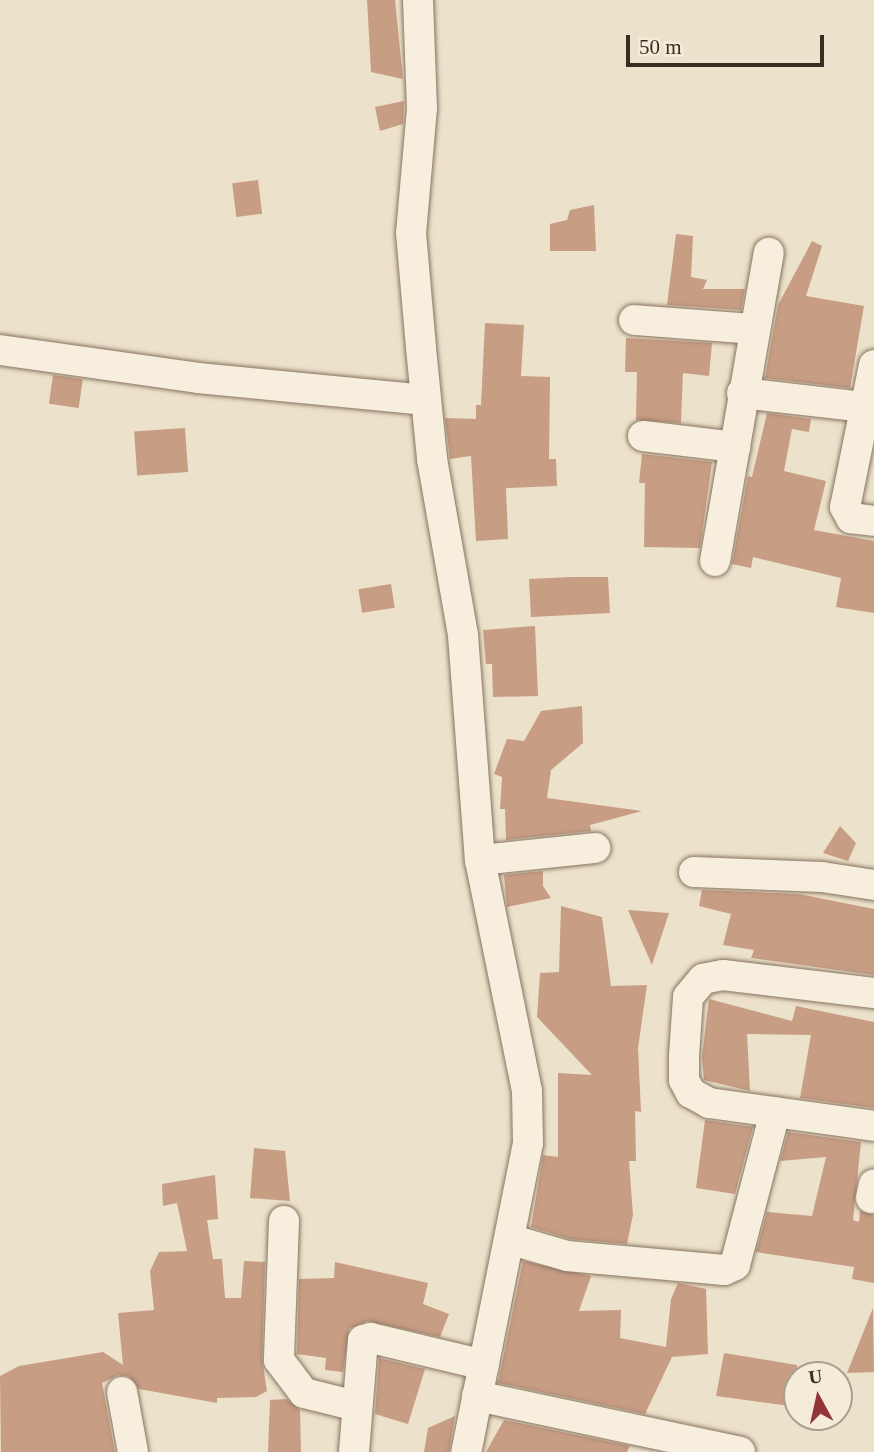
<!DOCTYPE html>
<style>
body{margin:0}
#map{position:relative;width:874px;height:1452px;overflow:hidden;background:#ece1ca;font-family:Georgia,serif}
div>[style]{position:absolute}
.building>*{inset:0;background:#c79d83;transform-origin:0 0}
.roads{filter:drop-shadow(0 0 2px #877360) drop-shadow(0 0 2px #877360)}
.minor>*{height:30px;margin:-15px;padding:0 15px;transform-origin:15px;border-radius:15px;background:#f7eedd}
span{translate:-50% -50%;white-space:nowrap;text-align:center;line-height:1.15;-webkit-text-stroke:6px #f4ebd9;paint-order:stroke}
.north{position:absolute;left:783px;top:1361px;width:70px;height:70px;box-sizing:border-box;background:#f4ebd9;border:2px solid #a99f90;border-radius:50%;rotate:352deg;font-size:19px;font-weight:700;line-height:28px;text-align:center;color:#392c22}
.north::after{content:'';display:block;margin:auto;width:24px;height:32px;background:#923438;clip-path:polygon(50% 0,100% 100%,50% 72%,0 100%)}
.scale{position:absolute;left:626px;top:35px;width:198px;height:32px;box-sizing:border-box;border:4px solid #392c22;border-top:0;padding-left:9px;font-size:21px;line-height:24px;white-space:nowrap;color:#392c22;-webkit-text-stroke:5px #f4ebd9;paint-order:stroke}
</style>
<div id="map">
<div class="building">
<div style="clip-path:polygon(367px 0,395px 0,403px 79px,371px 72px)"></div>
<div style="clip-path:polygon(404px 101px,403px 124px,380px 131px,375px 107px)"></div>
<div style="left:258px;top:180px;width:34px;height:26px;rotate:83deg"></div>
<div style="clip-path:polygon(594px 205px,596px 251px,550px 251px,550px 224px,567px 220px,570px 210px)"></div>
<div style="clip-path:polygon(676px 234px,693px 236px,691px 277px,707px 280px,703px 289px,745px 289px,741px 310px,667px 305px)"></div>
<div style="clip-path:polygon(812px 241px,822px 246px,806px 296px,864px 306px,850px 388px,765px 378px,778px 305px)"></div>
<div style="clip-path:polygon(485px 323px,524px 325px,521px 376px,550px 377px,549px 459px,556px 459px,557px 486px,506px 488px,508px 539px,476px 541px,471px 456px,450px 459px,445px 418px,476px 419px,476px 405px,481px 405px)"></div>
<div style="clip-path:polygon(626px 338px,712px 343px,709px 376px,683px 373px,681px 423px,636px 420px,637px 372px,625px 372px)"></div>
<div style="left:53px;top:375px;width:30px;height:29px;rotate:8deg"></div>
<div style="clip-path:polygon(767px 413px,811px 419px,809px 432px,792px 429px,784px 471px,826px 481px,814px 530px,874px 541px,874px 613px,836px 607px,841px 578px,753px 557px,751px 568px,732px 564px,748px 476px,752px 477px)"></div>
<div style="left:185px;top:428px;width:44px;height:51px;rotate:86deg"></div>
<div style="clip-path:polygon(642px 454px,712px 462px,700px 548px,644px 547px,645px 483px,639px 483px)"></div>
<div style="clip-path:polygon(572px 577px,608px 577px,610px 613px,531px 617px,529px 579px)"></div>
<div style="left:391px;top:584px;width:24px;height:33px;rotate:81deg"></div>
<div style="clip-path:polygon(535px 626px,538px 696px,493px 697px,492px 664px,486px 664px,483px 630px)"></div>
<div style="clip-path:polygon(582px 706px,583px 743px,551px 770px,547px 798px,642px 811px,590px 825px,591px 831px,506px 840px,505px 809px,500px 809px,502px 777px,494px 774px,507px 739px,524px 741px,541px 711px)"></div>
<div style="clip-path:polygon(840px 826px,856px 843px,848px 861px,823px 853px)"></div>
<div style="clip-path:polygon(543px 871px,543px 886px,551px 898px,507px 907px,504px 875px)"></div>
<div style="clip-path:polygon(702px 890px,799px 894px,874px 909px,874px 975px,751px 958px,754px 950px,723px 945px,731px 914px,699px 906px)"></div>
<div style="clip-path:polygon(561px 906px,602px 917px,611px 986px,647px 985px,638px 1048px,641px 1112px,635px 1111px,636px 1161px,629px 1161px,633px 1215px,627px 1244px,570px 1239px,531px 1227px,543px 1155px,558px 1157px,558px 1073px,592px 1075px,537px 1017px,540px 973px,559px 972px)"></div>
<div style="clip-path:polygon(628px 910px,669px 913px,652px 965px)"></div>
<div style="clip-path:polygon(709px 999px,792px 1021px,796px 1006px,874px 1022px,874px 1108px,800px 1098px,811px 1035px,747px 1034px,750px 1091px,704px 1080px,702px 1057px)"></div>
<div style="clip-path:polygon(705px 1120px,753px 1127px,735px 1194px,696px 1188px)"></div>
<div style="clip-path:polygon(788px 1132px,861px 1142px,853px 1220px,859px 1222px,860px 1211px,874px 1215px,874px 1283px,852px 1279px,854px 1267px,756px 1252px,767px 1212px,812px 1216px,826px 1157px,780px 1161px)"></div>
<div style="clip-path:polygon(254px 1148px,285px 1151px,290px 1201px,250px 1198px)"></div>
<div style="clip-path:polygon(215px 1175px,218px 1219px,207px 1220px,213px 1259px,222px 1259px,225px 1298px,241px 1298px,244px 1261px,265px 1262px,262px 1359px,267px 1391px,256px 1397px,217px 1398px,217px 1403px,139px 1389px,128px 1376px,118px 1375px,102px 1383px,115px 1452px,1px 1452px,0 1376px,19px 1366px,103px 1352px,123px 1365px,118px 1313px,154px 1310px,150px 1271px,159px 1252px,187px 1251px,177px 1203px,163px 1206px,162px 1184px)"></div>
<div style="clip-path:polygon(523px 1261px,591px 1276px,579px 1311px,621px 1310px,620px 1338px,666px 1347px,671px 1299px,678px 1283px,706px 1289px,708px 1354px,672px 1357px,645px 1414px,498px 1383px)"></div>
<div style="clip-path:polygon(335px 1262px,428px 1283px,423px 1304px,449px 1314px,440px 1337px,367px 1321px,349px 1329px,343px 1372px,325px 1370px,326px 1358px,297px 1354px,299px 1279px,334px 1278px)"></div>
<div style="clip-path:polygon(873px 1308px,874px 1372px,847px 1373px)"></div>
<div style="clip-path:polygon(724px 1353px,797px 1365px,797px 1407px,716px 1396px)"></div>
<div style="clip-path:polygon(379px 1358px,425px 1369px,408px 1424px,375px 1414px)"></div>
<div style="clip-path:polygon(287px 1399px,300px 1410px,301px 1452px,268px 1452px,270px 1400px)"></div>
<div style="clip-path:polygon(455px 1416px,449px 1452px,424px 1452px,428px 1428px)"></div>
<div style="clip-path:polygon(504px 1420px,630px 1446px,627px 1452px,486px 1452px)"></div>
</div>
<div class="roads">
<div class="minor">
<div style="left:418px;top:0;width:108px;rotate:87.9deg"></div>
<div style="left:422px;top:108px;width:125px;rotate:95deg"></div>
<div style="left:411px;top:233px;width:115px;rotate:85deg"></div>
<div style="left:421px;top:348px;width:112px;rotate:84.3deg"></div>
<div style="left:432px;top:459px;width:179px;rotate:80deg"></div>
<div style="left:463px;top:635px;width:226px;rotate:85.7deg"></div>
<div style="left:480px;top:860px;width:236px;rotate:78.5deg"></div>
<div style="left:527px;top:1091px;width:52px;rotate:88.9deg"></div>
<div style="left:528px;top:1143px;width:315px;rotate:101.3deg"></div>
<div style="left:634px;top:320px;width:120px;rotate:4.3deg"></div>
<div style="left:0;top:350px;width:200px;rotate:8deg"></div>
<div style="left:198px;top:378px;width:229px;rotate:5.5deg"></div>
<div style="left:874px;top:365px;width:145px;rotate:101.5deg"></div>
<div style="left:845px;top:507px;width:13px;rotate:61deg"></div>
<div style="left:851px;top:518px;width:23px;rotate:7deg"></div>
<div style="left:742px;top:393px;width:133px;rotate:6.5deg"></div>
<div style="left:643px;top:436px;width:93px;rotate:6.8deg"></div>
<div style="left:715px;top:561px;width:313px;rotate:-80.1deg"></div>
<div style="left:480px;top:860px;width:116px;rotate:-6deg"></div>
<div style="left:694px;top:872px;width:128px;rotate:2.2deg"></div>
<div style="left:822px;top:877px;width:53px;rotate:8.7deg"></div>
<div style="left:874px;top:993px;width:152px;rotate:-173.2deg"></div>
<div style="left:723px;top:975px;width:20px;rotate:169deg"></div>
<div style="left:703px;top:979px;width:23px;rotate:130deg"></div>
<div style="left:688px;top:997px;width:59px;rotate:93.9deg"></div>
<div style="left:684px;top:1056px;width:24px;rotate:90deg"></div>
<div style="left:684px;top:1080px;width:15px;rotate:62deg"></div>
<div style="left:691px;top:1093px;width:21px;rotate:29deg"></div>
<div style="left:709px;top:1103px;width:167px;rotate:7.9deg"></div>
<div style="left:871px;top:1198px;width:14px;rotate:-78deg"></div>
<div style="left:284px;top:1221px;width:139px;rotate:92.1deg"></div>
<div style="left:279px;top:1360px;width:41px;rotate:52.9deg"></div>
<div style="left:304px;top:1393px;width:54px;rotate:14deg"></div>
<div style="left:512px;top:1240px;width:57px;rotate:16.2deg"></div>
<div style="left:567px;top:1256px;width:158px;rotate:5.1deg"></div>
<div style="left:724px;top:1270px;width:12px;rotate:-24deg"></div>
<div style="left:735px;top:1265px;width:158px;rotate:-75.3deg"></div>
<div style="left:122px;top:1392px;width:61px;rotate:79.6deg"></div>
<div style="left:477px;top:1396px;width:269px;rotate:12deg"></div>
<div style="left:354px;top:1452px;width:112px;rotate:-85.4deg"></div>
<div style="left:363px;top:1340px;width:8px;rotate:-14deg"></div>
<div style="left:371px;top:1338px;width:116px;rotate:13.4deg"></div>
</div>
</div>
<div class="north">U</div>
<div class="scale">50 m</div>
</div>
